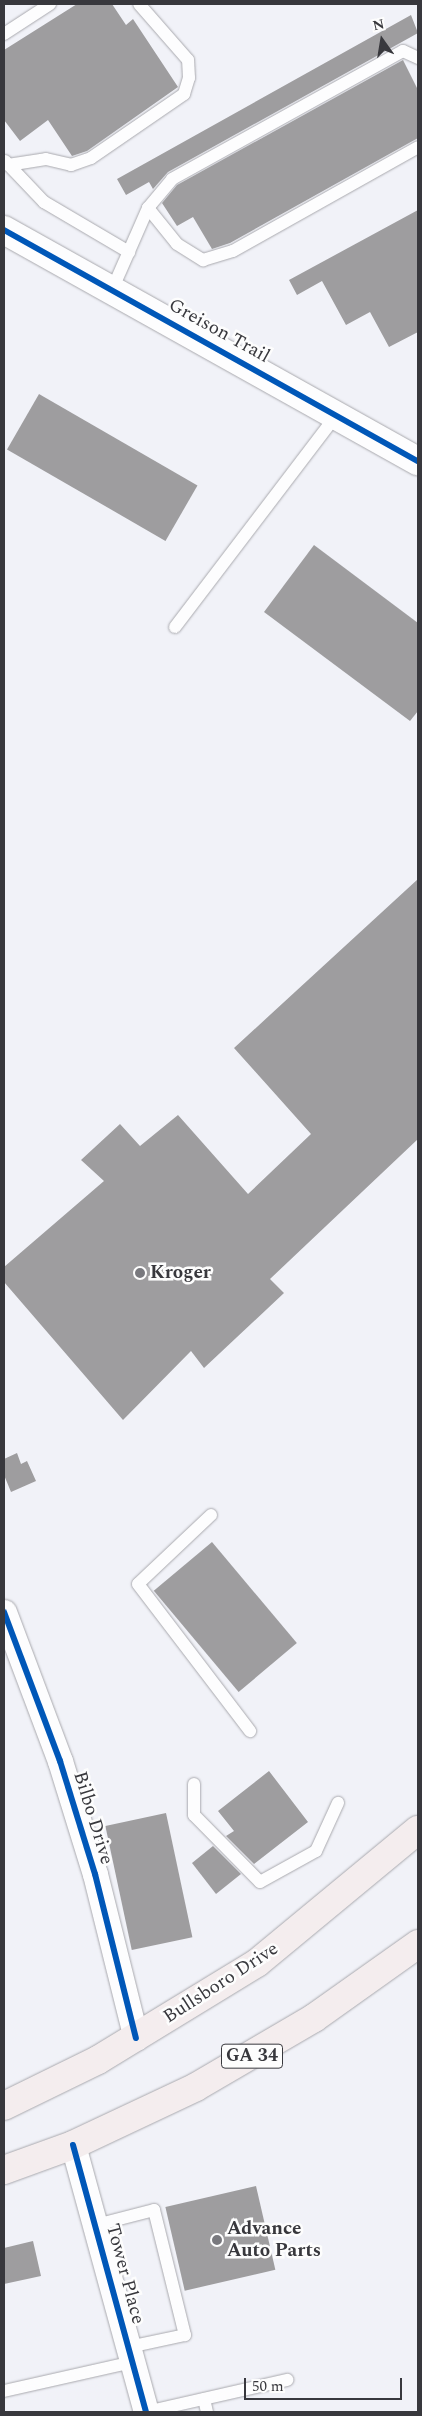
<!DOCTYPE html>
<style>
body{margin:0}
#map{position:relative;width:422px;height:2416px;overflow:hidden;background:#f1f2f8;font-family:Spectral,serif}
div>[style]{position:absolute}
.building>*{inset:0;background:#9e9d9f;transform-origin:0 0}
.roads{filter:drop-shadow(0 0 1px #a9a9ae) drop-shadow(0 0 1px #a9a9ae)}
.service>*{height:12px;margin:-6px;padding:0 6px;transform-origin:6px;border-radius:6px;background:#fdfdfe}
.minor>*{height:25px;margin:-12.5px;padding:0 12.5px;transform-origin:12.5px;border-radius:12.5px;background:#fdfdfe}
.tertiary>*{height:28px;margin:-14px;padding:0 14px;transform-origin:14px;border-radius:14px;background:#fdfdfe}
.primary>*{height:28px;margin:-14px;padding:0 14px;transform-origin:14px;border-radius:14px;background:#f4edee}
.cycleway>*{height:6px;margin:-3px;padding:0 3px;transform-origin:3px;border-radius:3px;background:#0057b8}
.dots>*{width:14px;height:14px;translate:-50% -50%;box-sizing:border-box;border:2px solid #fdfdfd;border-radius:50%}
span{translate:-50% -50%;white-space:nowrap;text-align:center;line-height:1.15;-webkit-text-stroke:5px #fdfdfd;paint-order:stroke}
.shield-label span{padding:1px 4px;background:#fdfdfd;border:1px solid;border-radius:4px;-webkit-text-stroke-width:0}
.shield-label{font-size:18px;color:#38383d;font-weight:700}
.street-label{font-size:19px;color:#38383d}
.poi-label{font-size:19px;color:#38383d;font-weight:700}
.left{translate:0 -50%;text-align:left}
.frame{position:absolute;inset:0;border:5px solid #38383d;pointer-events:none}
.north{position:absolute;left:357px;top:15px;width:50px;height:50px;-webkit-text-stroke:4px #fdfdfd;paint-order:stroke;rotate:347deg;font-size:14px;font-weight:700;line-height:20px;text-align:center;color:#38383d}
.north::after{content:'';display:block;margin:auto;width:18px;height:22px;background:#38383d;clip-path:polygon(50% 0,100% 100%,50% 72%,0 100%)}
.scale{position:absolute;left:244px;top:2378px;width:158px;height:22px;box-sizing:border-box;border:2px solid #38383d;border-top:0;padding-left:6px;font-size:15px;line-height:18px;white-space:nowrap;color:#38383d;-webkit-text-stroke:4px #fdfdfd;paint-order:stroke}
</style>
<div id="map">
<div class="building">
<div style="clip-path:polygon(77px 4px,112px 4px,126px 25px,133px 19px,178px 87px,87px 151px,72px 156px,48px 120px,20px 141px,4px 120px,4px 50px)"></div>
<div style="clip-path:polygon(411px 15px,418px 33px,168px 172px,153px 189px,149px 182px,126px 195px,117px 179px)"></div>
<div style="clip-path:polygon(403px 60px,418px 90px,418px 138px,230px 243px,212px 249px,193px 217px,177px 226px,162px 203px,177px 185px)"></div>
<div style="clip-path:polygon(418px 210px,418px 332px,389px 347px,370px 312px,346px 325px,322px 281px,297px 295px,289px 280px)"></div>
<div style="left:39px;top:394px;width:183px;height:64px;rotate:30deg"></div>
<div style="clip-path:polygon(314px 545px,418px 623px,418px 711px,410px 721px,264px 612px)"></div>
<div style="clip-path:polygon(418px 879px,418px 1139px,270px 1279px,284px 1293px,204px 1368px,191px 1351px,123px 1420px,4px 1282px,4px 1267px,104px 1181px,81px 1160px,120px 1124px,140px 1146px,178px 1115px,248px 1194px,311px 1134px,234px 1048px)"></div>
<div style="clip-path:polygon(17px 1453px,21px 1464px,27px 1461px,36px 1481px,11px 1492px,4px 1475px,4px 1459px)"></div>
<div style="left:212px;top:1542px;width:132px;height:76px;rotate:50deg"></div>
<div style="clip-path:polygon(269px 1771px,308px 1822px,254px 1864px,226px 1836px,234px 1831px,218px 1811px)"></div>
<div style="left:166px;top:1813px;width:127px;height:62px;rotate:78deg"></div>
<div style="clip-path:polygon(213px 1846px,241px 1874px,216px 1894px,192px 1863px)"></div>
<div style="left:256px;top:2186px;width:86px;height:93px;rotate:77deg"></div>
<div style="clip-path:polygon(33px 2241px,41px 2276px,4px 2284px,4px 2248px)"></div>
</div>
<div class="roads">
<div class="service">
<div style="left:4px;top:34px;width:55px;rotate:-33.1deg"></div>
<div style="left:5px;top:161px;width:57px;rotate:46.4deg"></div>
<div style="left:44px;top:202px;width:99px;rotate:30.5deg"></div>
<div style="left:8px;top:165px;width:38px;rotate:-9deg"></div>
<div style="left:46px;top:159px;width:26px;rotate:13deg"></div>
<div style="left:71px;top:165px;width:21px;rotate:-19deg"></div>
<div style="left:91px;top:158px;width:113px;rotate:-34.5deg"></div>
<div style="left:184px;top:94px;width:17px;rotate:-73deg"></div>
<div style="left:189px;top:78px;width:18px;rotate:-93deg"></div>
<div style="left:188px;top:60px;width:74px;rotate:-131.2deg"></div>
<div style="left:148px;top:208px;width:46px;rotate:51.1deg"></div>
<div style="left:177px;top:244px;width:31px;rotate:32deg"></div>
<div style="left:203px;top:260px;width:31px;rotate:-17deg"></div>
<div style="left:233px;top:251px;width:212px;rotate:-29.3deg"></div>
<div style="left:112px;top:290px;width:90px;rotate:-66.3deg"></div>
<div style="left:148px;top:208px;width:38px;rotate:-50deg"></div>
<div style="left:172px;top:179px;width:264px;rotate:-29deg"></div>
<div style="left:403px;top:51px;width:17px;rotate:25deg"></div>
<div style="left:175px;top:627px;width:265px;rotate:-52.7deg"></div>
<div style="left:211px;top:1515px;width:100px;rotate:136.6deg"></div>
<div style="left:138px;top:1584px;width:185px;rotate:52.7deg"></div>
<div style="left:194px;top:1784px;width:31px;rotate:90deg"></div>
<div style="left:194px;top:1815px;width:94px;rotate:45.4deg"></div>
<div style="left:260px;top:1882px;width:64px;rotate:-29deg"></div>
<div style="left:316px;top:1851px;width:53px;rotate:-65.4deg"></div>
<div style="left:96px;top:2225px;width:60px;rotate:-14.5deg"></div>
<div style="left:154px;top:2210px;width:129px;rotate:76.1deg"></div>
<div style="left:185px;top:2335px;width:57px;rotate:167.9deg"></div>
<div style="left:4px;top:2391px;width:132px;rotate:-12.7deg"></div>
<div style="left:204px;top:2399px;width:13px;rotate:77deg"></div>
<div style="left:146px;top:2412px;width:145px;rotate:-12.8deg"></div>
</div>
<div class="minor">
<div style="left:4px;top:1612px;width:159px;rotate:69.4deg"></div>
<div style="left:60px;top:1761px;width:118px;rotate:72.8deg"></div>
<div style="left:95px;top:1874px;width:169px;rotate:76deg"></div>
<div style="left:73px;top:2145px;width:277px;rotate:74.7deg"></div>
</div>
<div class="tertiary">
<div style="left:4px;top:230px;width:474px;rotate:29.2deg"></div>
</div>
<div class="primary">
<div style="left:4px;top:2106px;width:105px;rotate:-26.1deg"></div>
<div style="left:98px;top:2060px;width:186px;rotate:-31.4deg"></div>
<div style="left:257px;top:1963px;width:209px;rotate:-39.6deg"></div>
<div style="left:4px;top:2170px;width:73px;rotate:-19.9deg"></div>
<div style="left:73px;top:2145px;width:136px;rotate:-25.2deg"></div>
<div style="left:196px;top:2087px;width:137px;rotate:-30.3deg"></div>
<div style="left:314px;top:2018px;width:128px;rotate:-35.4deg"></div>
</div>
</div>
<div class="cycleway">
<div style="left:4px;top:230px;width:474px;rotate:29.2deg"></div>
<div style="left:4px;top:1612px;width:159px;rotate:69.4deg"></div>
<div style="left:60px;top:1761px;width:118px;rotate:72.8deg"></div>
<div style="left:95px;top:1874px;width:169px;rotate:76deg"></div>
<div style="left:73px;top:2145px;width:277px;rotate:74.7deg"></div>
</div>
<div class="dots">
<div style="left:140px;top:1273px;background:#79797e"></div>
<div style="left:217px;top:2240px;background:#79797e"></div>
</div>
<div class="shield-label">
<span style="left:252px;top:2056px">GA 34</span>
</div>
<div class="street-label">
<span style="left:219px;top:331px;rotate:29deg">Greison Trail</span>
<span style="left:93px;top:1818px;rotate:73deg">Bilbo Drive</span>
<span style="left:221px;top:1983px;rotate:-33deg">Bullsboro Drive</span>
<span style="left:125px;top:2274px;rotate:75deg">Tower Place</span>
</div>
<div class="poi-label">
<span class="left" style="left:150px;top:1273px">Kroger</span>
<span class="left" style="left:227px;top:2240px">Advance<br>Auto Parts</span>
</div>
<div class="frame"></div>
<div class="north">N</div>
<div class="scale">50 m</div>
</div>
